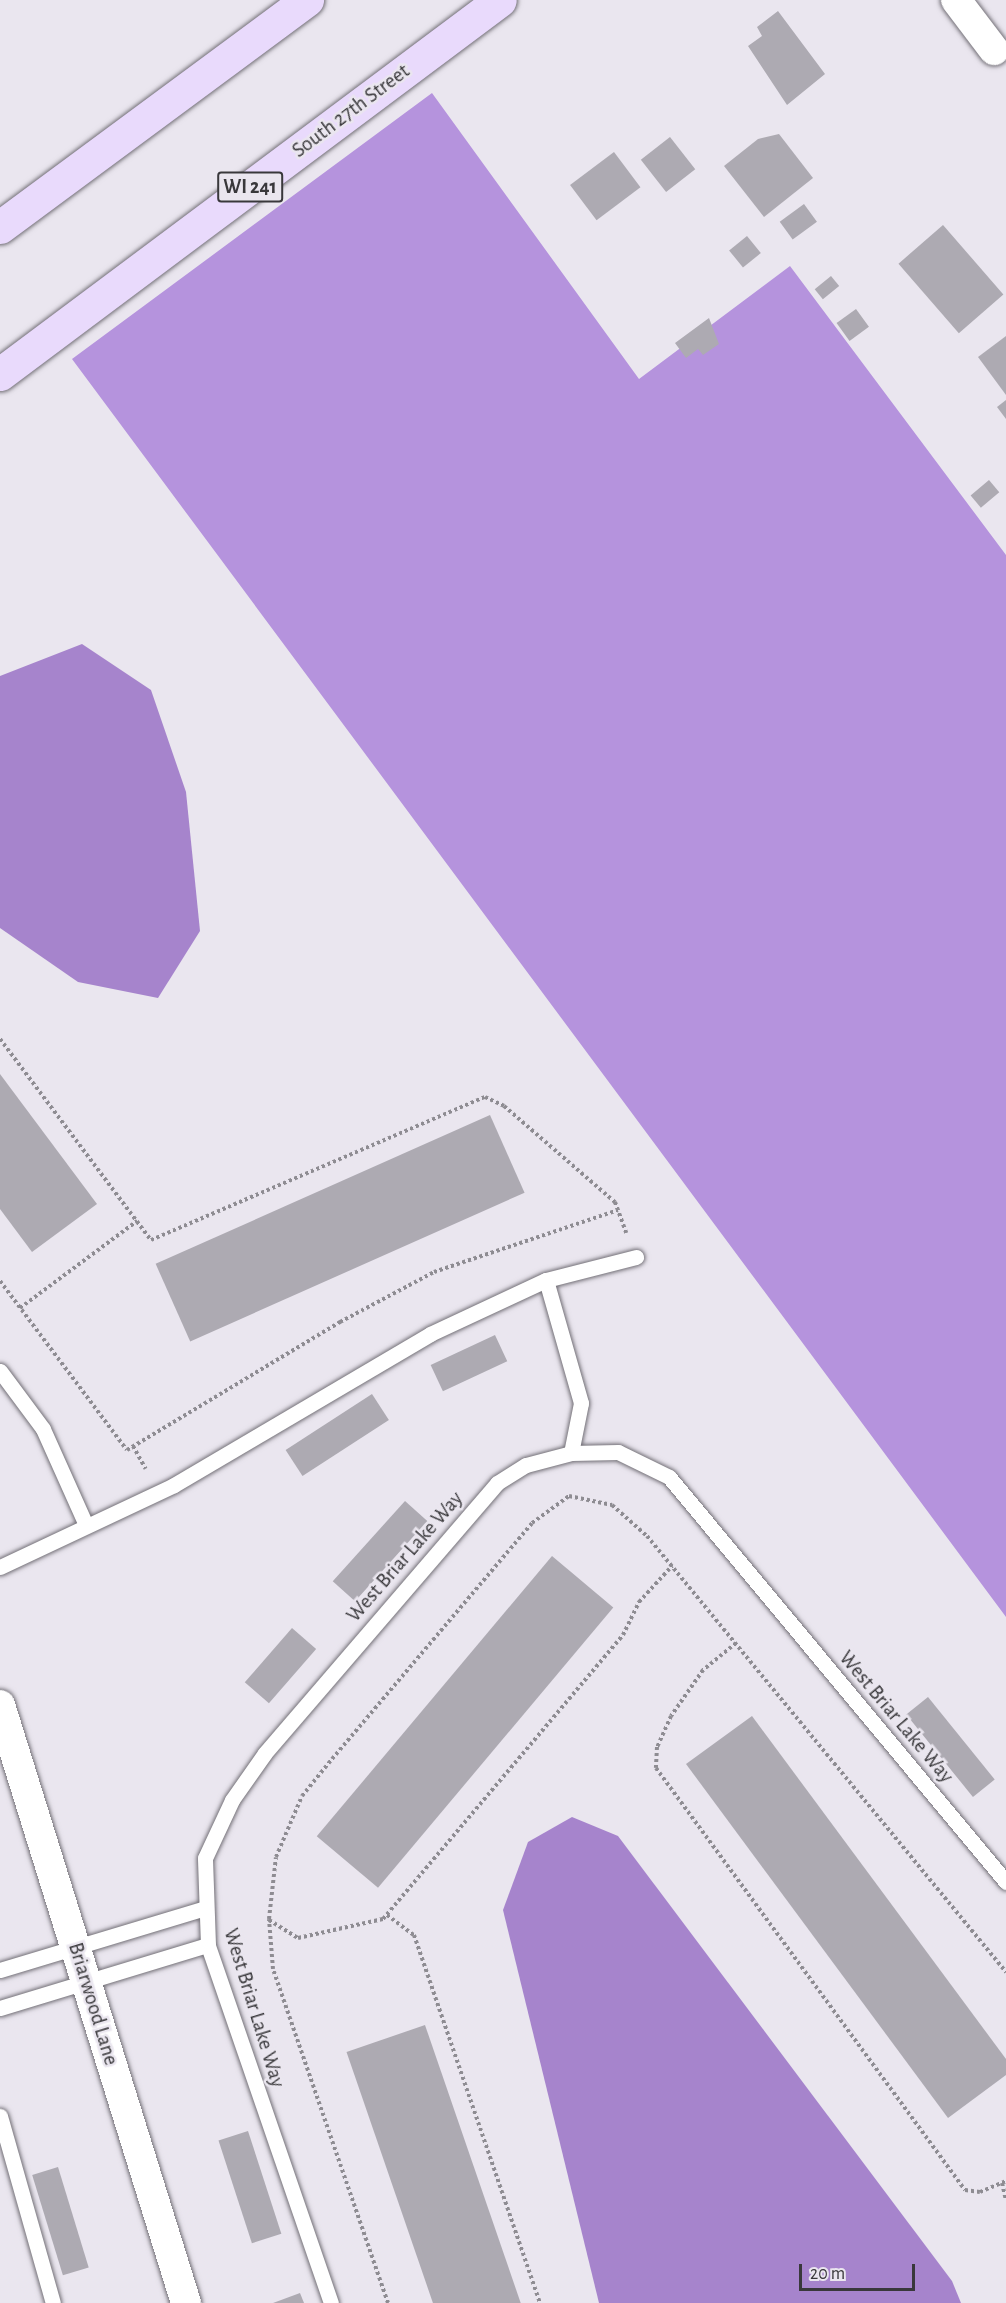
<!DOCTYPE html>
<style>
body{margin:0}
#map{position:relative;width:1006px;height:2303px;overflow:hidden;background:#eae6ef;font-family:"Alegreya Sans",sans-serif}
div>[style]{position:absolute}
.forest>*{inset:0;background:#b593dd}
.water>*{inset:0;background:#a684cc}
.building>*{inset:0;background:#adaab2;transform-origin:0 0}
.path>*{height:4px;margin-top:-2px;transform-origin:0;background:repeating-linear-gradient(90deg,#8e8c92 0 3px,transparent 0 6px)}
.roads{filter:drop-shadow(0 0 2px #737077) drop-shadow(0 0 2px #737077)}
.service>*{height:15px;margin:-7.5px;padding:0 7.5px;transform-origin:7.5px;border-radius:7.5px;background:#fff}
.minor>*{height:30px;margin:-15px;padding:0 15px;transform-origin:15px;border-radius:15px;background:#fff}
.primary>*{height:33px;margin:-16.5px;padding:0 16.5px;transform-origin:16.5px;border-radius:16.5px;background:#e9dafc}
span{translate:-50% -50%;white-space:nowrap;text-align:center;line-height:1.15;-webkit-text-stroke:5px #eae6ef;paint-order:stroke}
.shield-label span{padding:2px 4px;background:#eae6ef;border:2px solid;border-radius:4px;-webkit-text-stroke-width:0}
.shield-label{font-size:20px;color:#39383b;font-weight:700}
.street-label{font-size:21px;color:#39383b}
.scale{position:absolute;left:799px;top:2264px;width:116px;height:27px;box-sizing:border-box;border:3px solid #39383b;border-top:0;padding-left:8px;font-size:18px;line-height:21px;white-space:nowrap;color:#39383b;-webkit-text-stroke:4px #eae6ef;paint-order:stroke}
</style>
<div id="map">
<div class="forest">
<div style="clip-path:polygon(432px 93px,639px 379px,790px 266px,1006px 555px,1006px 1617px,72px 359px)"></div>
</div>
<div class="water">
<div style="clip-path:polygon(82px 644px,151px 690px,186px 792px,200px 931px,158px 998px,78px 982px,0 928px,0 676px)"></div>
<div style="clip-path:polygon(572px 1817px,618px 1836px,952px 2281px,961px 2303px,599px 2303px,503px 1910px,528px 1842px)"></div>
</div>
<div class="building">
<div style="clip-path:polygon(778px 11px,825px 74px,787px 105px,748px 46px,762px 36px,757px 27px)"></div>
<div style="clip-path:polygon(779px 134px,813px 178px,764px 217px,724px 166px,758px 139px)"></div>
<div style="left:670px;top:137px;width:41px;height:37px;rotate:52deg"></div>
<div style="left:614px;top:152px;width:44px;height:55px;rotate:53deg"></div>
<div style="left:804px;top:204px;width:22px;height:30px;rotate:54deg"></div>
<div style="left:943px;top:225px;width:92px;height:59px;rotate:49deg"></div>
<div style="left:747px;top:236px;width:22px;height:23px;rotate:51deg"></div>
<div style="left:831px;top:276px;width:13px;height:21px;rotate:51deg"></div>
<div style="left:856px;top:309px;width:22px;height:24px;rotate:54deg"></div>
<div style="clip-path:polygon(709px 318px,719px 344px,703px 355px,698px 349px,686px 358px,675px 343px)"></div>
<div style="clip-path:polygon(1006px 336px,1006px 395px,978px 357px)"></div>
<div style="clip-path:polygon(1006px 400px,1006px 419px,997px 407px)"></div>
<div style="left:989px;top:480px;width:16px;height:24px;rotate:50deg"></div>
<div style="clip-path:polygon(0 1074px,97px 1204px,32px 1252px,0 1209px)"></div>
<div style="left:490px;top:1115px;width:85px;height:366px;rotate:66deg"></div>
<div style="left:495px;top:1335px;width:29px;height:71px;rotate:65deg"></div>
<div style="left:372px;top:1394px;width:31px;height:103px;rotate:57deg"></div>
<div style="left:405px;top:1501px;width:30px;height:108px;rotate:42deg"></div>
<div style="left:552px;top:1556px;width:80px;height:366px;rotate:40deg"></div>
<div style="left:292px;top:1628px;width:32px;height:72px;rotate:41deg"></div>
<div style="left:928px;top:1697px;width:106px;height:28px;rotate:51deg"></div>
<div style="clip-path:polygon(752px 1716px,1006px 2059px,1006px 2075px,948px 2118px,686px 1764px)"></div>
<div style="left:425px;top:2025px;width:294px;height:83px;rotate:71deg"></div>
<div style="left:248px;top:2131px;width:108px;height:31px;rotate:72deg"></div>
<div style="left:58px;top:2167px;width:105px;height:27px;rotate:73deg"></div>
<div style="clip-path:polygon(300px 2293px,304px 2303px,273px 2303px)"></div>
</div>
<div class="path">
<div style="left:0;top:1039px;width:251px;rotate:53.1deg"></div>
<div style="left:151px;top:1240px;width:363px;rotate:-23.2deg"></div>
<div style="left:485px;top:1097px;width:21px;rotate:25deg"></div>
<div style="left:504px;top:1106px;width:147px;rotate:40.9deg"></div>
<div style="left:615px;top:1202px;width:33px;rotate:70deg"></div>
<div style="left:0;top:1281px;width:211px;rotate:53.1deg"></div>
<div style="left:127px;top:1450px;width:249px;rotate:-31deg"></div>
<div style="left:340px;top:1322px;width:106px;rotate:-28deg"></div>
<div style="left:434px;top:1272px;width:194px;rotate:-18.6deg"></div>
<div style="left:20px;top:1308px;width:146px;rotate:-36.6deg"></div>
<div style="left:133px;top:1446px;width:26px;rotate:61deg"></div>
<div style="left:736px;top:1643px;width:43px;rotate:140.7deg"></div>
<div style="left:703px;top:1670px;width:56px;rotate:124.8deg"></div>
<div style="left:671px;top:1716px;width:34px;rotate:114deg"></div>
<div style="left:657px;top:1747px;width:21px;rotate:93deg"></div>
<div style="left:656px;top:1768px;width:523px;rotate:53.79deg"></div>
<div style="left:965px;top:2190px;width:15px;rotate:8deg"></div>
<div style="left:980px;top:2192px;width:28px;rotate:-23deg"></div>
<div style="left:387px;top:1915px;width:34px;rotate:37deg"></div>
<div style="left:414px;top:1935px;width:389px;rotate:71.1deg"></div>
<div style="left:269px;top:1920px;width:34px;rotate:32deg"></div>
<div style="left:298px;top:1938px;width:87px;rotate:-12.6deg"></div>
<div style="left:383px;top:1919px;width:372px;rotate:-49.8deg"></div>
<div style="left:623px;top:1635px;width:37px;rotate:-64deg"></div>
<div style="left:639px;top:1602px;width:49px;rotate:-47.5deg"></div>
<div style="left:1002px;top:2183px;width:18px;rotate:77deg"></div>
<div style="left:388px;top:2303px;width:353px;rotate:-109deg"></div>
<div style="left:273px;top:1969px;width:50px;rotate:-94.6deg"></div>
<div style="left:269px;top:1919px;width:62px;rotate:-83.6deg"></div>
<div style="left:276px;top:1857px;width:66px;rotate:-66.9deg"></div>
<div style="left:302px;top:1796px;width:48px;rotate:-51deg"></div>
<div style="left:332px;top:1759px;width:309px;rotate:-49.7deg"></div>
<div style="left:532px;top:1523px;width:46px;rotate:-36.1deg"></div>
<div style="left:569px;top:1496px;width:44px;rotate:11.8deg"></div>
<div style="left:612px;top:1505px;width:47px;rotate:41.5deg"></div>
<div style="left:647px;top:1536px;width:565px;rotate:50.53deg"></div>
</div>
<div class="roads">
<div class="service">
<div style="left:546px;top:1280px;width:128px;rotate:74.1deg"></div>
<div style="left:581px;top:1403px;width:51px;rotate:101.3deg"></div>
<div style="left:0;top:1371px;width:72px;rotate:53.4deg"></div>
<div style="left:43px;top:1429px;width:103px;rotate:65.9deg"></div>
<div style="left:0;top:1567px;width:192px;rotate:-25.2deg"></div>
<div style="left:174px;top:1485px;width:297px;rotate:-30.5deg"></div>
<div style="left:430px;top:1334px;width:128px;rotate:-25deg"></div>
<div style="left:546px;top:1280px;width:93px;rotate:-14.3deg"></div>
<div style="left:0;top:1970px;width:214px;rotate:-16.8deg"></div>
<div style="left:0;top:2008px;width:217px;rotate:-16.9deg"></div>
<div style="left:0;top:2116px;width:194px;rotate:74.2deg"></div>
<div style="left:331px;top:2303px;width:379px;rotate:-109deg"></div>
<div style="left:208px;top:1945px;width:87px;rotate:-92deg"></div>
<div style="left:205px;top:1858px;width:64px;rotate:-65deg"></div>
<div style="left:232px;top:1800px;width:57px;rotate:-54.9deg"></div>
<div style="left:265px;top:1753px;width:356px;rotate:-49.3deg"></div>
<div style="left:497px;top:1483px;width:34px;rotate:-32deg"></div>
<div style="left:526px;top:1465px;width:47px;rotate:-14.9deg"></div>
<div style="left:571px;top:1453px;width:47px;rotate:-1.2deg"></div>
<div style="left:618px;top:1452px;width:57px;rotate:26.1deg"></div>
<div style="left:669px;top:1477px;width:527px;rotate:50.24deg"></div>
</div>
<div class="minor">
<div style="left:956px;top:0;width:63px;rotate:52.8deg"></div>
<div style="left:0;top:1705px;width:626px;rotate:72.72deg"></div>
</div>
<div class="primary">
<div style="left:0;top:227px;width:382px;rotate:-36.5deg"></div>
<div style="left:0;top:374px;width:624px;rotate:-36.8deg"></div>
</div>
</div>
<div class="shield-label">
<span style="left:250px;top:187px">WI 241</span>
</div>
<div class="street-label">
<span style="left:351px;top:111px;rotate:-37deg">South 27th Street</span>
<span style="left:405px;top:1557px;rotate:-49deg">West Briar Lake Way</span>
<span style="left:896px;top:1717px;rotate:50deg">West Briar Lake Way</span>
<span style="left:93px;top:2004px;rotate:73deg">Briarwood Lane</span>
<span style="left:254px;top:2008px;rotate:73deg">West Briar Lake Way</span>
</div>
<div class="scale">20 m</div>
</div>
